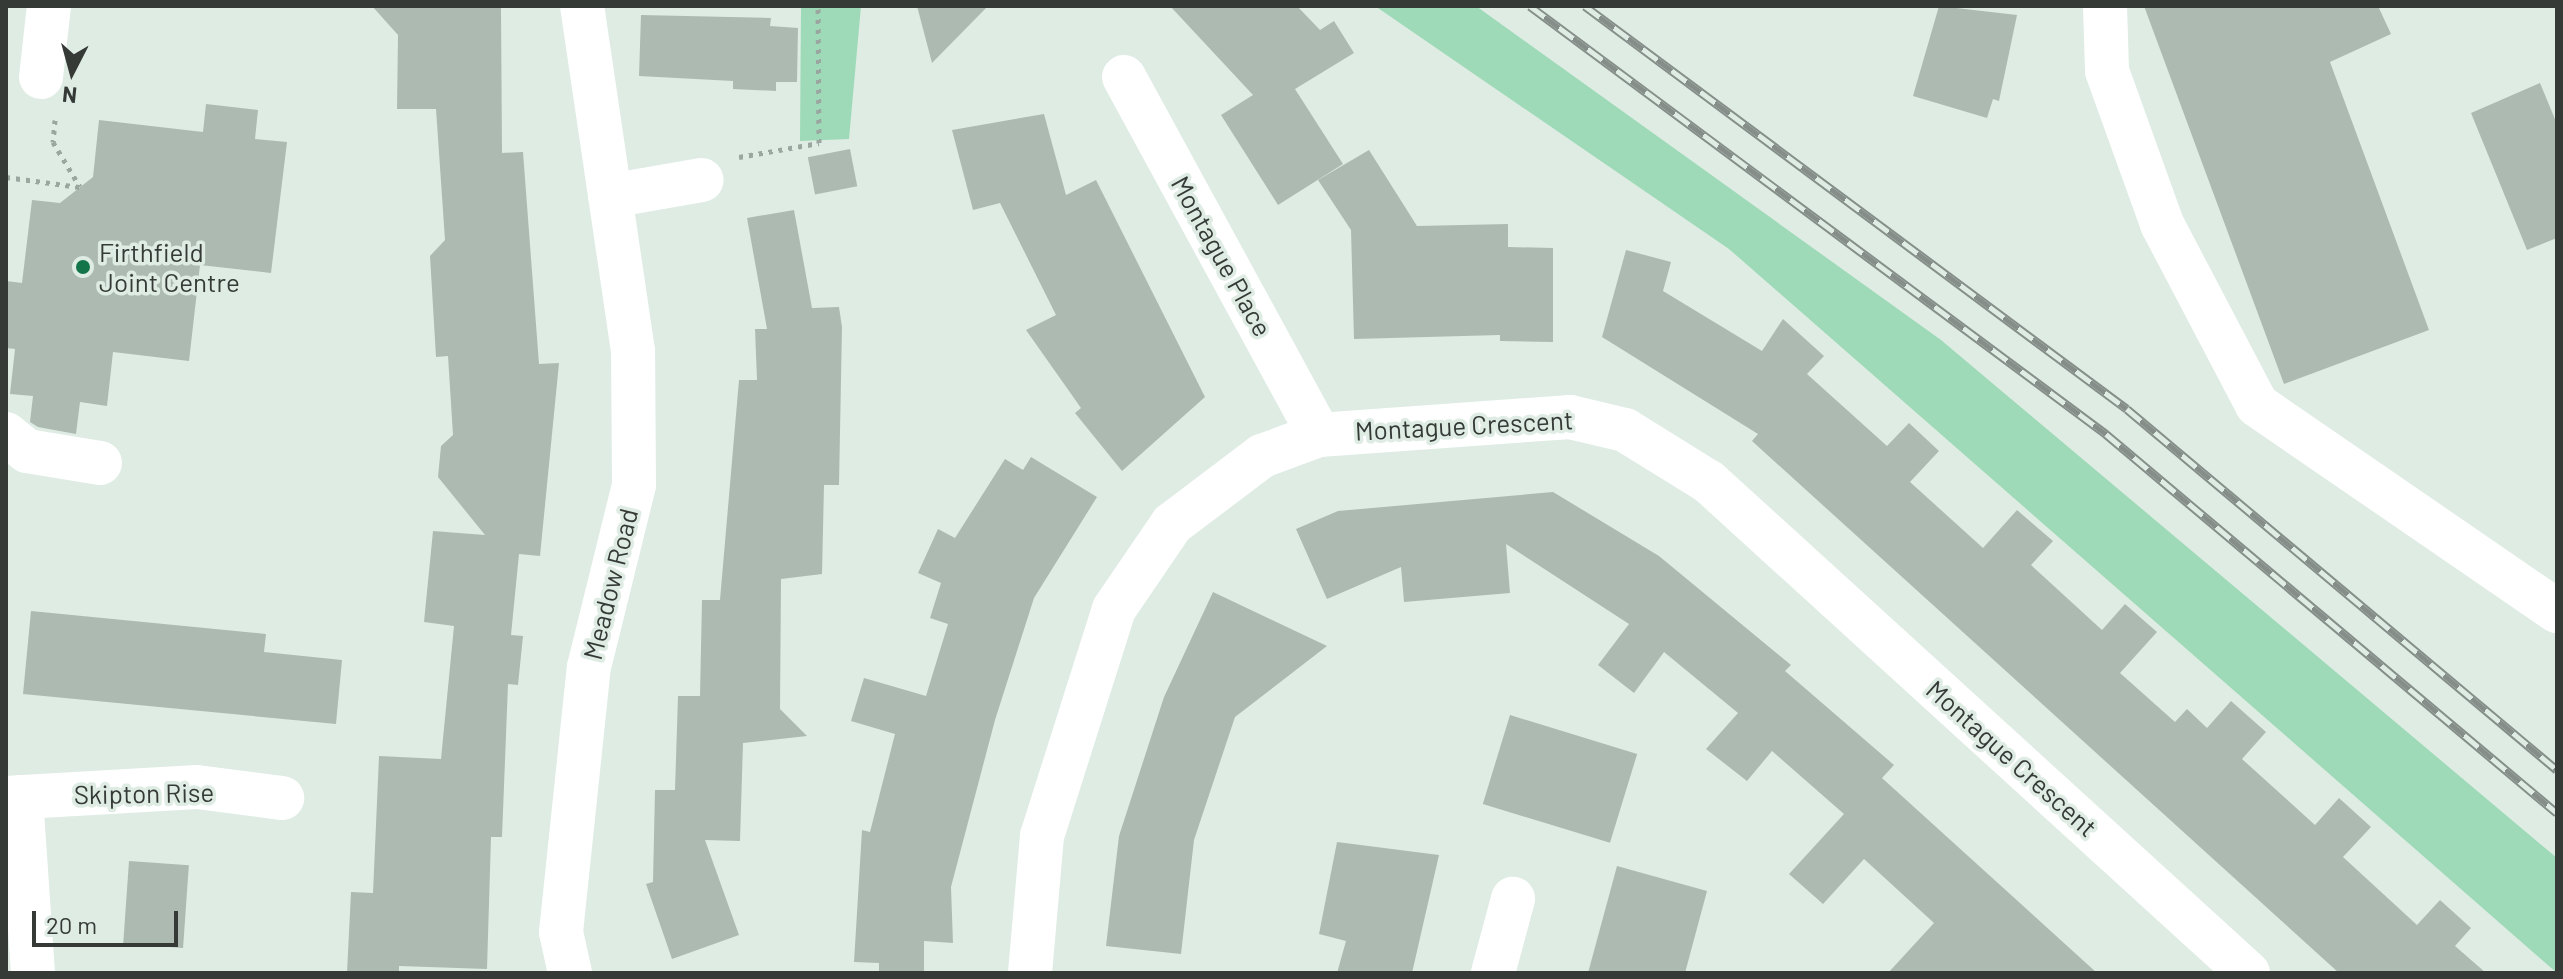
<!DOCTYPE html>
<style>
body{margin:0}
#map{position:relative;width:2563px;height:979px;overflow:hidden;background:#deece4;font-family:Barlow,sans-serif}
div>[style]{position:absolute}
.green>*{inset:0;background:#9edab7}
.building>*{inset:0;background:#adbab2;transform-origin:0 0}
.path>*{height:5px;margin-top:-2.5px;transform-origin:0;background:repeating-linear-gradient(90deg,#9ba6a0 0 4px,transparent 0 10px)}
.minor>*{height:44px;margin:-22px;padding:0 22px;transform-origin:22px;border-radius:22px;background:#fff}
.rail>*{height:9px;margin-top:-4.5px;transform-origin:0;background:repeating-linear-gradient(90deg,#deece4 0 18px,#858e89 0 36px);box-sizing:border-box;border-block:2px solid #858e89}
.dots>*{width:22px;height:22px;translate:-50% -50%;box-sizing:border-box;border:4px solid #deece4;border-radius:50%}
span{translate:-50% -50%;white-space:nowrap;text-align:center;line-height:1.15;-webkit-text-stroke:7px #deece4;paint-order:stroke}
.poi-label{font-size:26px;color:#353a37}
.left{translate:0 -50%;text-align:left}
.street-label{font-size:26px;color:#353a37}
.frame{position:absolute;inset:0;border:8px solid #353a37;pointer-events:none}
.north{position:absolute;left:32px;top:32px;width:80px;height:80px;-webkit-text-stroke:6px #deece4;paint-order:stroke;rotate:186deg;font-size:22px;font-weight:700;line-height:32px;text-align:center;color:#353a37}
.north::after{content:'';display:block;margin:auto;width:28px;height:36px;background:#353a37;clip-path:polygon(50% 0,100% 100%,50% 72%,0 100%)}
.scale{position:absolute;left:32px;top:911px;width:146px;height:36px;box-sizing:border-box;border:4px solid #353a37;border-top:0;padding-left:10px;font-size:24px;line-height:28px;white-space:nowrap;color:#353a37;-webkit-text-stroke:6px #deece4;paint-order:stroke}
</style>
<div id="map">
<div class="green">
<div style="clip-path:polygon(801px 6px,861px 6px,849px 139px,800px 141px)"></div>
<div style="clip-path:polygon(1375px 6px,1476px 6px,1941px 340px,2557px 858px,2557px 973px,1729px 249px)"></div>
</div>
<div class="building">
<div style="clip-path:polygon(372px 6px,501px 8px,502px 153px,523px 152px,539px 364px,559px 363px,540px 556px,519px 554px,511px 635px,523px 636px,518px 685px,508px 684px,502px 837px,491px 837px,487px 969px,399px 966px,399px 973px,347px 973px,351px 892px,373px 893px,379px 756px,441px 759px,454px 626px,424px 622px,433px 531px,485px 535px,438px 477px,441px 446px,453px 435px,448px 356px,436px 357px,430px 256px,445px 240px,436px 109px,397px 109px,398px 35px)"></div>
<div style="clip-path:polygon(917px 6px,988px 6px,932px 63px)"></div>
<div style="clip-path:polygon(1170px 6px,1297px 6px,1320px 30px,1334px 21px,1354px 53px,1295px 89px,1343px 164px,1278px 205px,1221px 115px,1253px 95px)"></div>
<div style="clip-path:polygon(1939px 6px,2017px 15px,1999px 101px,1993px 99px,1987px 118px,1913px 96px)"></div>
<div style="clip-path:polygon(2144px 6px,2378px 6px,2391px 34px,2330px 62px,2429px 330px,2284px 384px)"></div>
<div style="clip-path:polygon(641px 15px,771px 18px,770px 26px,798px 28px,797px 82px,776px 82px,776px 91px,733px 89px,733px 81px,639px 76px)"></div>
<div style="clip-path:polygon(2540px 83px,2557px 124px,2557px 238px,2527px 250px,2471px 113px)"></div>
<div style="clip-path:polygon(206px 104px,258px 110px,255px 139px,287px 142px,271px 273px,200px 265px,189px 361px,113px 352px,107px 406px,80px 402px,76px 434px,38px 427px,30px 422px,33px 396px,10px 394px,15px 349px,6px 348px,6px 281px,22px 283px,32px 200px,60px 203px,93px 177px,99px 120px,203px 132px)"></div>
<div style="clip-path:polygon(1044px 114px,1066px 195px,1096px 180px,1205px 397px,1122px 471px,1075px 413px,1081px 408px,1026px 330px,1056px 315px,1000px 203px,973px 210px,952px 130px)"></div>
<div style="left:850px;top:149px;width:38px;height:43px;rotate:79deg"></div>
<div style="clip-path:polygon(1369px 150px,1417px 226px,1508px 224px,1508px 247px,1553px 248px,1553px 342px,1500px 341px,1500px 335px,1354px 339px,1351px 230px,1318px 180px)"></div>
<div style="clip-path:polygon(794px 210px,812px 308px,839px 307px,842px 327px,839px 485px,824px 485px,822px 574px,781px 579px,780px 709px,807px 736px,743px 743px,740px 841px,705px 840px,739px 935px,672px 959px,646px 884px,653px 882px,655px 790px,675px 790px,678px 696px,700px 696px,702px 600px,720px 600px,739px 380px,757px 380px,755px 329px,767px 329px,747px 218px)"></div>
<div style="clip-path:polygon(1626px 250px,1671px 262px,1663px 291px,1762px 351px,1783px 319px,1824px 356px,1807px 374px,1887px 446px,1909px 423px,1939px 451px,1910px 482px,1983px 548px,2017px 510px,2053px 541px,2031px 565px,2102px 630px,2125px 604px,2157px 632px,2120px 673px,2175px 722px,2187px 709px,2207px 728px,2231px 701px,2266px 732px,2242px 759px,2315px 825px,2339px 798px,2371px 827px,2343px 857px,2417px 925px,2440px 900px,2471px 928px,2455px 946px,2486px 973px,2339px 973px,1752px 441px,1758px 434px,1602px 337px)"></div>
<div style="clip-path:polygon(1031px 457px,1097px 497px,1034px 598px,995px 720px,951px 887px,953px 943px,924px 941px,924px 973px,879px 973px,879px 963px,854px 962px,862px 830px,870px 832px,895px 734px,851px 721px,864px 678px,926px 696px,948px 624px,930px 618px,941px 583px,918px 573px,938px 529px,955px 538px,1005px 459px,1023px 470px)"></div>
<div style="clip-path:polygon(1553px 492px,1659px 556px,1791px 665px,1785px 671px,1894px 765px,1882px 778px,2097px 973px,1888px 973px,1934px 923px,1864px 859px,1823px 904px,1789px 874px,1844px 814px,1772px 751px,1747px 781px,1706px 749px,1738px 713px,1664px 652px,1634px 693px,1598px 665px,1629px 624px,1506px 544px,1510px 593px,1404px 602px,1401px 567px,1327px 599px,1296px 529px,1338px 511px)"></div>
<div style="clip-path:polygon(1213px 592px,1327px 646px,1235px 717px,1194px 840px,1181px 954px,1106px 946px,1119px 836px,1164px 697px)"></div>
<div style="clip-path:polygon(31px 611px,266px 634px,264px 652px,342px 660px,336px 724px,23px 694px)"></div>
<div style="left:1510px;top:715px;width:133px;height:93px;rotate:17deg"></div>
<div style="clip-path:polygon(1337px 842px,1439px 855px,1412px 973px,1337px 973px,1346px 941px,1319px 934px)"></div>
<div style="left:129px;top:861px;width:60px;height:83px;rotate:4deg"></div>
<div style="clip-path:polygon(1617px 866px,1707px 891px,1685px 973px,1588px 973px)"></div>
</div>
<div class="path">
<div style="left:55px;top:120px;width:22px;rotate:95deg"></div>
<div style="left:53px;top:142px;width:52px;rotate:59deg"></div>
<div style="left:739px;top:157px;width:81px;rotate:-9.9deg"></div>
<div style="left:819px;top:143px;width:137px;rotate:-90.4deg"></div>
<div style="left:6px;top:177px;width:74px;rotate:7.8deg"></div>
</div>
<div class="minor">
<div style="left:2105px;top:6px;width:65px;rotate:88.2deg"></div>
<div style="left:2107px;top:71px;width:163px;rotate:70.2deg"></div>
<div style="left:2162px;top:224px;width:204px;rotate:62.3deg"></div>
<div style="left:2257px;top:405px;width:364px;rotate:34.5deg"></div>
<div style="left:41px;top:77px;width:71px;rotate:-83.6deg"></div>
<div style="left:1124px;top:77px;width:408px;rotate:61.4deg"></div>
<div style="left:610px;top:196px;width:93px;rotate:-9.9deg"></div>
<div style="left:6px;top:434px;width:27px;rotate:39deg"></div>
<div style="left:27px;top:451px;width:74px;rotate:9.3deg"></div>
<div style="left:21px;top:797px;width:176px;rotate:86.1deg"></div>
<div style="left:6px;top:798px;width:191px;rotate:-3.3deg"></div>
<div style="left:197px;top:787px;width:86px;rotate:7.4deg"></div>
<div style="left:570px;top:973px;width:42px;rotate:-102.4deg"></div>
<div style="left:561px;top:932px;width:266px;rotate:-84deg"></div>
<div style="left:589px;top:667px;width:187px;rotate:-76.1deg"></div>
<div style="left:634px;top:485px;width:134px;rotate:-90.4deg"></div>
<div style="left:633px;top:351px;width:349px;rotate:-98.4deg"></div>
<div style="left:1030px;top:973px;width:138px;rotate:-85deg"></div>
<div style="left:1042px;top:836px;width:238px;rotate:-72.4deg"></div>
<div style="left:1114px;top:609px;width:103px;rotate:-55.7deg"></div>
<div style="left:1172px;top:524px;width:113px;rotate:-37.1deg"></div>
<div style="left:1262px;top:456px;width:61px;rotate:-20.2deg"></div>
<div style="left:1319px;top:435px;width:252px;rotate:-4.1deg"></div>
<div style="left:1570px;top:417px;width:57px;rotate:13.3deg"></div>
<div style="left:1625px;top:430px;width:99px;rotate:31.8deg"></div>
<div style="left:1709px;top:482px;width:729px;rotate:42.33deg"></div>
<div style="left:1493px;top:973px;width:77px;rotate:-74.9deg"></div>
</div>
<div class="rail">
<div style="left:1530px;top:6px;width:718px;rotate:36.61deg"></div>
<div style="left:2106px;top:434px;width:589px;rotate:40.04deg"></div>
<div style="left:1585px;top:6px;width:675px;rotate:36.63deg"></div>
<div style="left:2127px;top:409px;width:561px;rotate:40.01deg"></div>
</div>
<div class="dots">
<div style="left:83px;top:267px;background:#13744a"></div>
</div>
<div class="poi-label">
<span class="left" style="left:99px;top:267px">Firthfield<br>Joint Centre</span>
</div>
<div class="street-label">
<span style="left:1222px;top:256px;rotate:61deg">Montague Place</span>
<span style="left:1464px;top:425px;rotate:-3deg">Montague Crescent</span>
<span style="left:610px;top:584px;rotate:-76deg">Meadow Road</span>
<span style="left:2012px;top:758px;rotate:42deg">Montague Crescent</span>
<span style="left:144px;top:793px;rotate:-1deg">Skipton Rise</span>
</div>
<div class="frame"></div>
<div class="north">N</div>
<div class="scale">20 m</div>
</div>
